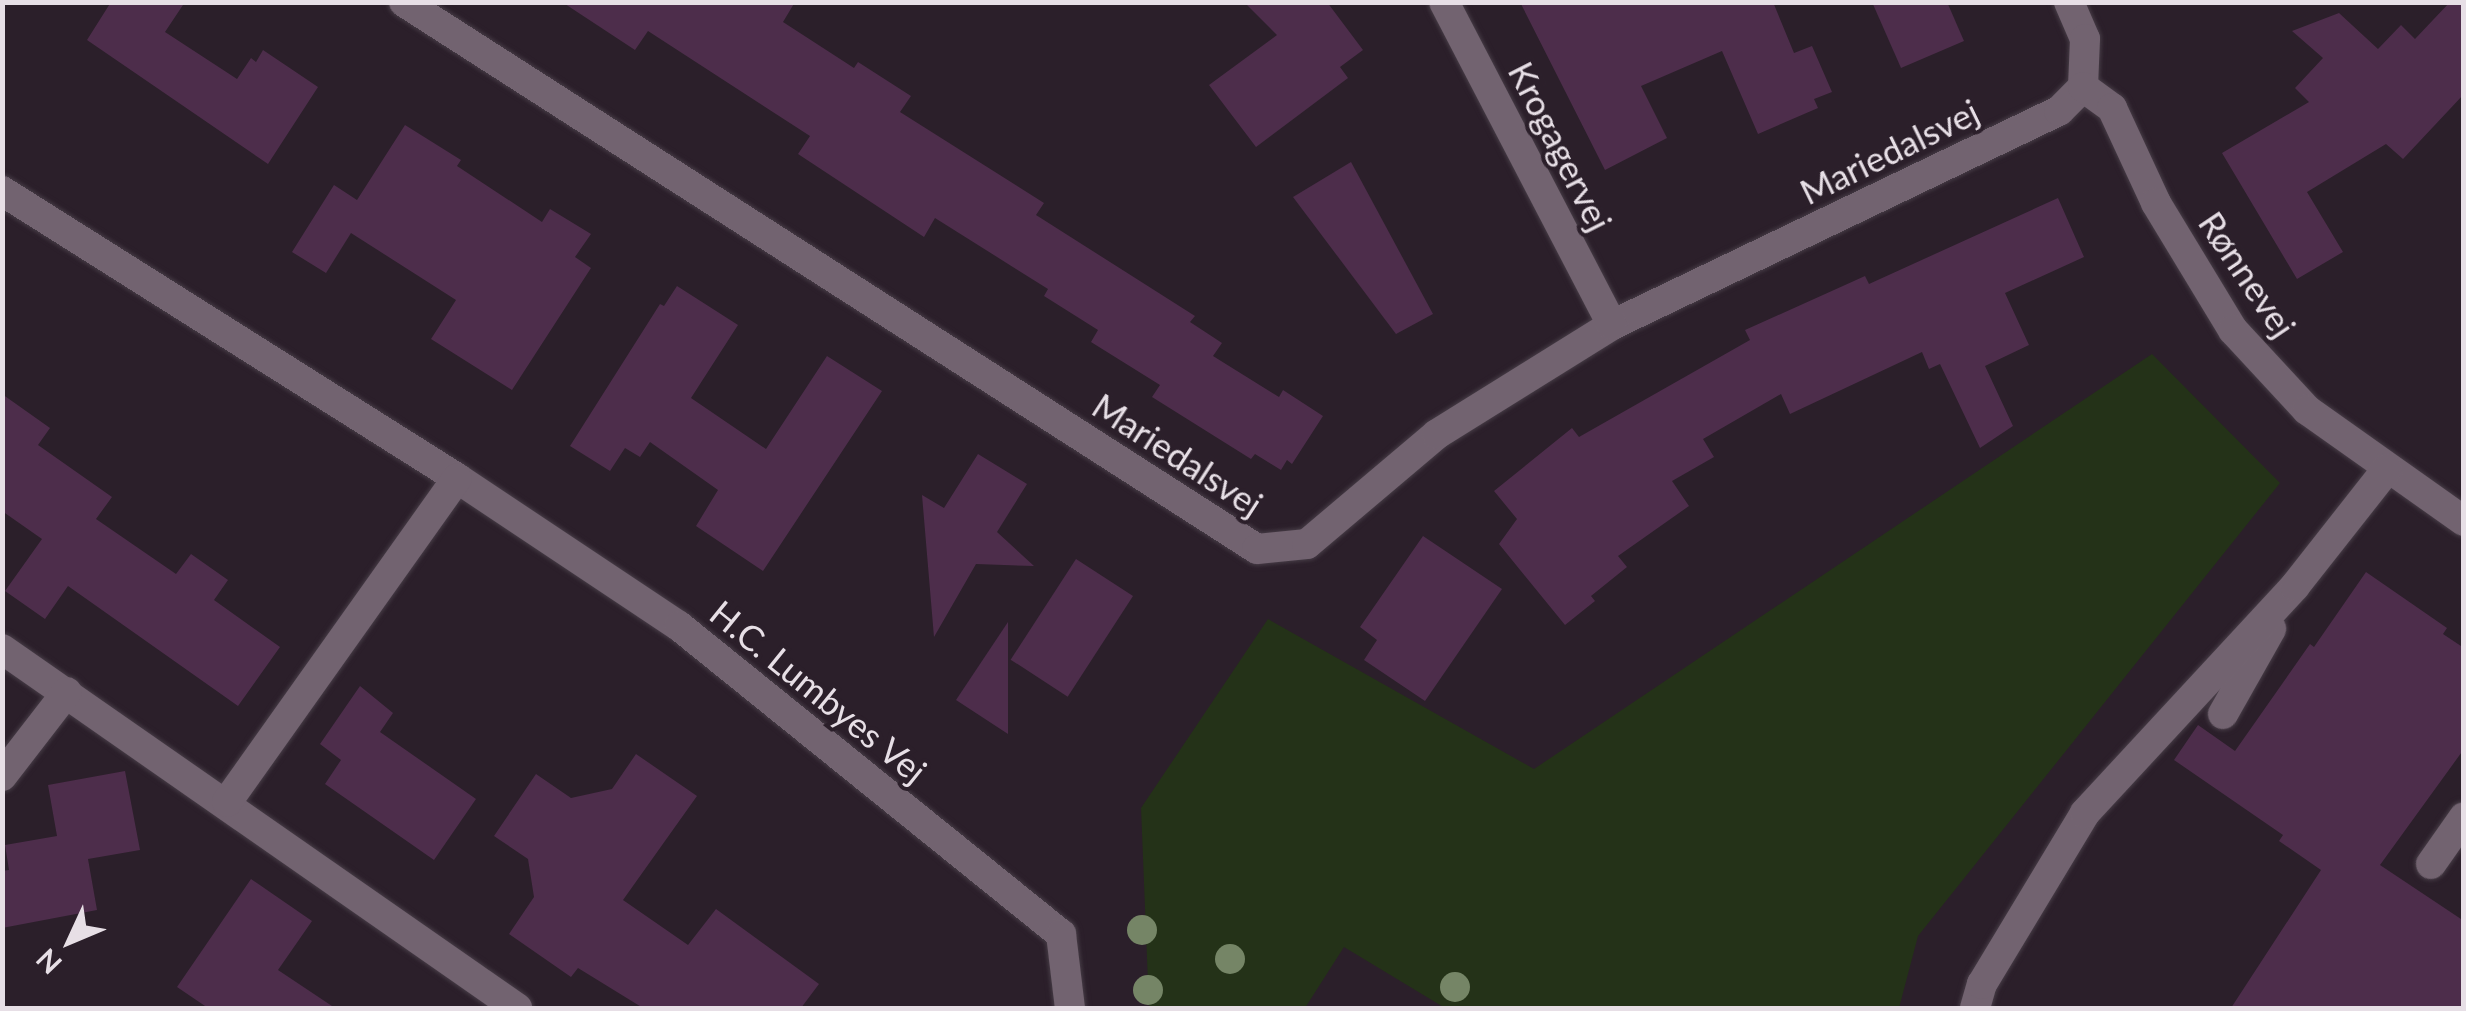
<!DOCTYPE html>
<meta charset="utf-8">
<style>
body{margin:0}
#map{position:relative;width:2466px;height:1011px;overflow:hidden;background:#2b1f2a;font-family:Lato,sans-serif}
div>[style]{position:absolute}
.green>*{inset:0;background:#243218}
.building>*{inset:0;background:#4d2d4b;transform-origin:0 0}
.roads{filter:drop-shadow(0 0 2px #463c46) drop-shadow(0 0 2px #463c46)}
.minor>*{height:30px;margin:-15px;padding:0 15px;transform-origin:15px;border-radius:15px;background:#726370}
.trees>*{width:30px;height:30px;margin:-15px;border-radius:50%;background:#758566}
span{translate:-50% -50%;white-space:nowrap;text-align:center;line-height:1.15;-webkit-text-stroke:8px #2b1f2a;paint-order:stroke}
.street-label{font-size:35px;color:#e7dfe6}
.frame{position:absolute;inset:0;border:5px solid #e7dfe6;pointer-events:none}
.north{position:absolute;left:20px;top:891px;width:100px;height:100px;-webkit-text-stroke:8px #2b1f2a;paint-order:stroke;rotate:226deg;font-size:28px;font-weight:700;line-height:40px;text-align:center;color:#e7dfe6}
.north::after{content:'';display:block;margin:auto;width:35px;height:45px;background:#e7dfe6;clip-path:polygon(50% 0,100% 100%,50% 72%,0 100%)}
</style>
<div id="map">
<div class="green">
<div style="clip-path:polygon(2152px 354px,2280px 483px,1918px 936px,1899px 1008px,1445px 1008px,1344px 947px,1305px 1008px,1149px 1008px,1141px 808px,1268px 619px,1534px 769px)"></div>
</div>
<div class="building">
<div style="clip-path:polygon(111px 2px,185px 2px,165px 32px,237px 79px,251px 58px,256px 62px,263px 50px,318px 87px,268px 164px,87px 40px)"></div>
<div style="clip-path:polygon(562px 2px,795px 2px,783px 22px,854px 68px,858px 62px,911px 96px,900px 112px,1044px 203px,1036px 215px,1195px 316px,1190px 322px,1222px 343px,1213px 356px,1279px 397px,1283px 390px,1323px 416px,1292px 464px,1287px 460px,1281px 470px,1255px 454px,1251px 459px,1152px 397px,1160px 385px,1091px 342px,1098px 330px,1044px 296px,1048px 289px,935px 218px,924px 237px,798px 154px,810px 136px,648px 31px,635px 50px)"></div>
<div style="clip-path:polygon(1244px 2px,1327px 2px,1363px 50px,1340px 67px,1348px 78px,1256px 147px,1209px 85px,1277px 35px)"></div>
<div style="clip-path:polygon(1520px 2px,1773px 2px,1794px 53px,1812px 46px,1832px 92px,1814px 99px,1818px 108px,1758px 134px,1722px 51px,1641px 86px,1667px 138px,1605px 170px)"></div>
<div style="clip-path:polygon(1872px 2px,1947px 2px,1964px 41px,1901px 68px)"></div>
<div style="clip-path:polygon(2450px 2px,2464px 2px,2464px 94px,2403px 159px,2386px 144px,2307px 192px,2343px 252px,2297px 279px,2222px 153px,2309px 102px,2295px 88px,2323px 58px,2292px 31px,2339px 13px,2378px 49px,2401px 25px,2415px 39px)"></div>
<div style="clip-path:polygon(405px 125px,461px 160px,457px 166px,542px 222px,550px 209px,591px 234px,575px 257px,591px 268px,512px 390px,431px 339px,456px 300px,351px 233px,326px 273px,292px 252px,334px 185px,357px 200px)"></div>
<div style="clip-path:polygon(1351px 162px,1433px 314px,1396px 334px,1293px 197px)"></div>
<div style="clip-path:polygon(2058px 198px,2084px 257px,2005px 293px,2029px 345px,1985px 366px,2013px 426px,1980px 448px,1940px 364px,1929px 369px,1922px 352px,1790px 414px,1781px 394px,1703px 439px,1714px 457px,1672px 481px,1689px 506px,1618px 556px,1627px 567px,1591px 596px,1595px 601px,1565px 625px,1499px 544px,1517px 519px,1494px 491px,1572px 428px,1579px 437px,1750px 340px,1745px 330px,1865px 276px,1869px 284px)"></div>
<div style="clip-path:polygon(677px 286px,738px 325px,691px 398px,766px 449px,827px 356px,882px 391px,763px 571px,696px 526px,718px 490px,650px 442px,640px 457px,625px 448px,610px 471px,570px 446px,660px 304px,664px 306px)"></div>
<div style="clip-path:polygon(2px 394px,50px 428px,38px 445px,112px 497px,96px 519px,176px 574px,191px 554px,228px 580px,214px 600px,280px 647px,238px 706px,68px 586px,45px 619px,5px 591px,42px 539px,2px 511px)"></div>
<div style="clip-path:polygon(978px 454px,1027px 484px,997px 532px,1034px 566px,976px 564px,934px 637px,922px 495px,944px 508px)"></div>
<div style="clip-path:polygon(1423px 536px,1502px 589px,1425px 701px,1364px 660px,1377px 640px,1360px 627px)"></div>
<div style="left:1076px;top:559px;width:68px;height:120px;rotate:33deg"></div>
<div style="clip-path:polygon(2366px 572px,2447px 628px,2443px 634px,2464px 648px,2464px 749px,2380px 865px,2464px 921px,2464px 1008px,2231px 1008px,2321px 870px,2279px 841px,2283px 835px,2174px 760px,2198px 725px,2235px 751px,2310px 644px,2314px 647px)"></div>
<div style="clip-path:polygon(1008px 622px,1008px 734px,956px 700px)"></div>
<div style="clip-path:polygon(360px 686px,393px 713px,380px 732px,476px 799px,434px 860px,325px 784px,341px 760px,320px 744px)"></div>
<div style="clip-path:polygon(636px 754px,697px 796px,623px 900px,688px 945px,716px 909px,819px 984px,801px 1008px,643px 1008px,578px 968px,571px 977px,509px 934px,534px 897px,528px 859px,494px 836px,536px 774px,571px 798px,612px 789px)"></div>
<div style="clip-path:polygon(125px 771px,140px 850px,88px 859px,97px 910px,2px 928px,2px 871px,9px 870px,5px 845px,57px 836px,48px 785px)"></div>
<div style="clip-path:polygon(251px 879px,312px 921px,278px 970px,335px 1008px,208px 1008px,177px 987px)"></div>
</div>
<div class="roads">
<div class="minor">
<div style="left:404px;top:2px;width:1013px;rotate:32.67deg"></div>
<div style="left:1257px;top:549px;width:50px;rotate:-5.7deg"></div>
<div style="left:1307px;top:544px;width:170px;rotate:-40.2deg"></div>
<div style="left:1437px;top:434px;width:206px;rotate:-31.9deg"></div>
<div style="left:1612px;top:325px;width:496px;rotate:-25.6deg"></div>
<div style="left:2059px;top:111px;width:34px;rotate:-45deg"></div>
<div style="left:1444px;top:2px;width:364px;rotate:62.5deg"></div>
<div style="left:2069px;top:2px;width:40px;rotate:66.6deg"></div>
<div style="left:2085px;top:39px;width:48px;rotate:92.4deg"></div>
<div style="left:2083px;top:87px;width:36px;rotate:36deg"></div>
<div style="left:2112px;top:108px;width:105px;rotate:65.1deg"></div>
<div style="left:2156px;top:203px;width:149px;rotate:58.8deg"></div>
<div style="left:2233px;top:330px;width:109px;rotate:47.2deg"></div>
<div style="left:2307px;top:410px;width:192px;rotate:35.3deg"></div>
<div style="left:2px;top:191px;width:538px;rotate:32.24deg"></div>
<div style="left:457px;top:478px;width:267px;rotate:33.7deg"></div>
<div style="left:679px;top:626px;width:491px;rotate:38.9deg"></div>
<div style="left:1061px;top:934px;width:75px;rotate:83.1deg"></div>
<div style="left:2px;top:649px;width:628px;rotate:34.88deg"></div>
<div style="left:2223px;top:714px;width:98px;rotate:-60.5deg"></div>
<div style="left:2px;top:776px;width:106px;rotate:-52.3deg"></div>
<div style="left:227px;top:802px;width:397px;rotate:-54.6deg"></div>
<div style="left:2431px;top:864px;width:57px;rotate:-54.9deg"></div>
<div style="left:1975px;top:1008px;width:25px;rotate:-74deg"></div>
<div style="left:1982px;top:984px;width:200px;rotate:-58.9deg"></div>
<div style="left:2085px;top:813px;width:309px;rotate:-47.2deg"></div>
<div style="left:2295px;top:586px;width:149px;rotate:-51.8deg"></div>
</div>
</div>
<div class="trees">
<div style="left:1142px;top:930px"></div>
<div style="left:1230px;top:959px"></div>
<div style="left:1455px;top:987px"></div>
<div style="left:1148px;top:990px"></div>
</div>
<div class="street-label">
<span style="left:1561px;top:146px;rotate:63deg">Krogagervej</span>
<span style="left:1889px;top:151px;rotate:-26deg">Mariedalsvej</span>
<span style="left:2248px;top:274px;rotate:56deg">Rønnevej</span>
<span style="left:1178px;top:454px;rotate:33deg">Mariedalsvej</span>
<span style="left:819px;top:691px;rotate:39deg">H.C. Lumbyes Vej</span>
</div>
<div class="frame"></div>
<div class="north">N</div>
</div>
